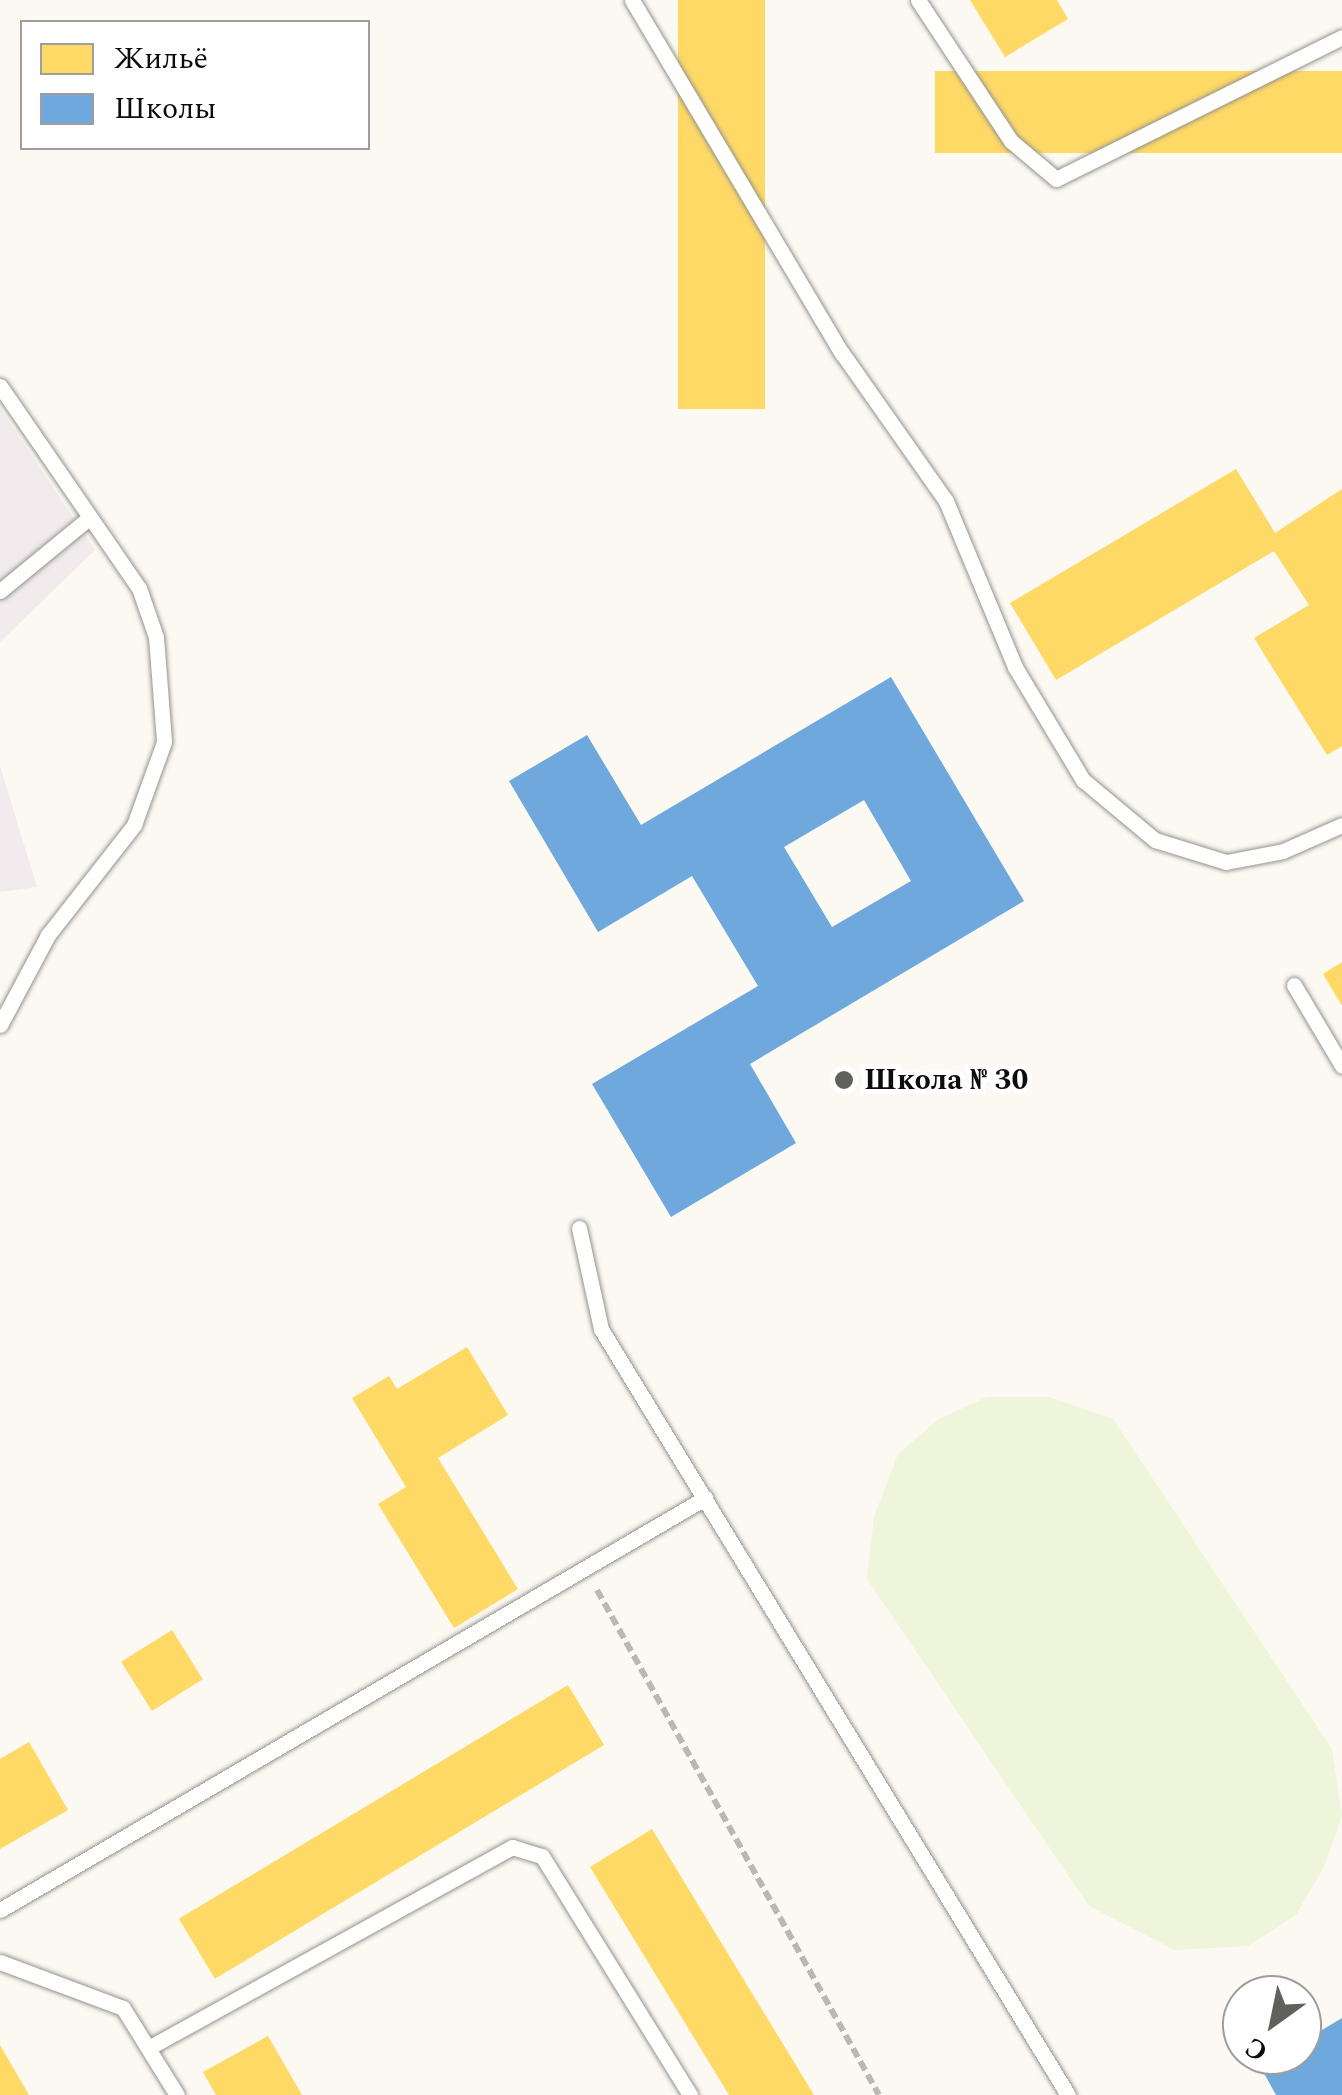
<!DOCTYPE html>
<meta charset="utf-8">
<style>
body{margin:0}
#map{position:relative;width:1342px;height:2095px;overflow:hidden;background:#fbf9f1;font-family:Spectral,serif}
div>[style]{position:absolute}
.industrial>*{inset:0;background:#f2ebee}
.pitch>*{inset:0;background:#eef5da}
.homes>*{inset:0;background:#ffd966;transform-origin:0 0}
.schools>*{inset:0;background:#6fa8dc}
.path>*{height:6px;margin-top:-3px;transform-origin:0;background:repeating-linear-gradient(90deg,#b8b8b6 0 10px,transparent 0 15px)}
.roads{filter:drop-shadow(0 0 2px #949390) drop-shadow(0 0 2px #949390)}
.lane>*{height:15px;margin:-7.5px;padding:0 7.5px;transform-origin:7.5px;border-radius:7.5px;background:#fefefd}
.dots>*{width:28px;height:28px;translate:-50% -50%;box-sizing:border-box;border:5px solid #fff;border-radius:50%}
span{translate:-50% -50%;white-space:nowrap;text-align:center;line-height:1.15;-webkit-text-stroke:10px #fff;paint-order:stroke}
.poi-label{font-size:30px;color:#0d0d0d;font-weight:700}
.left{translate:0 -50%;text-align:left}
.legend{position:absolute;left:20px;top:20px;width:350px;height:130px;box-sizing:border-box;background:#fff;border:2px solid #9e9e9e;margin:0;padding:12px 18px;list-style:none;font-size:30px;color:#0d0d0d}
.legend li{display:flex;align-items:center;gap:20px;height:50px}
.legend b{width:50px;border:2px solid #9e9e9e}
.north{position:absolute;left:1222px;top:1975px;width:100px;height:100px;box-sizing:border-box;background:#fff;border:2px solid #9e9e9e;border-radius:50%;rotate:213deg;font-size:28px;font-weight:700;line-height:40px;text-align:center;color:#0d0d0d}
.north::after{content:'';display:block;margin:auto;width:35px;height:45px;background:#60605d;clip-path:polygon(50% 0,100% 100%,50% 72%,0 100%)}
</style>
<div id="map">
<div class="industrial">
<div style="clip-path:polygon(0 408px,95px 550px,0 642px)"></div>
<div style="clip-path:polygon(0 766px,37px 887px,0 892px)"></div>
</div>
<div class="pitch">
<div style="clip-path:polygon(987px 1397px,1049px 1397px,1113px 1419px,1332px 1749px,1342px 1816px,1324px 1867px,1296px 1915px,1248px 1946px,1175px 1950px,1089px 1906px,867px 1579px,874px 1517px,898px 1454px,939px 1419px)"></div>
</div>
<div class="homes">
<div style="left:678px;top:0;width:87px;height:409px"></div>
<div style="clip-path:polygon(970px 0,1057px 0,1068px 19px,1005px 57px)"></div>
<div style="left:1342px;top:71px;width:82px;height:407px;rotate:90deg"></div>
<div style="clip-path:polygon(1236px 469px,1275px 533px,1342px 489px,1342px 746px,1327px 755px,1254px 638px,1309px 605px,1274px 551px,1056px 680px,1010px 603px)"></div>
<div style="clip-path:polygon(1342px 962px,1342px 1006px,1323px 974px)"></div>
<div style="clip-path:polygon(467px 1347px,508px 1415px,438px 1458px,518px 1589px,454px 1628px,378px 1504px,406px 1487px,352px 1398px,389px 1376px,397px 1389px)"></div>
<div style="left:172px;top:1630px;width:58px;height:60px;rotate:58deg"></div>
<div style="left:568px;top:1685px;width:70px;height:454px;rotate:59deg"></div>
<div style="clip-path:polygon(29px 1742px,68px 1810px,0 1849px,0 1759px)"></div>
<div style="clip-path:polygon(652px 1829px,814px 2095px,729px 2095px,590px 1867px)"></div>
<div style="clip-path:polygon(268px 2036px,302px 2095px,216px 2095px,203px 2072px)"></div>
<div style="clip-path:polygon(0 2045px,29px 2095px,0 2095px)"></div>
</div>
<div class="schools">
<div style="clip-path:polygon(evenodd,891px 677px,1024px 901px,750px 1064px,796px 1143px,671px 1217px,592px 1084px,758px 986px,692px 876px,598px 932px,509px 781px,587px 735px,641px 825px,891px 677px,864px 800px,911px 881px,832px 927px,784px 847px,864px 800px)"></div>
<div style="clip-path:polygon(1342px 2018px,1342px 2095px,1276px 2095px,1260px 2066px,1302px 2055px,1302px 2042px)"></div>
</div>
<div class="path">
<div style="left:597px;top:1590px;width:578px;rotate:60.82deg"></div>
</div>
<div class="roads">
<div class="lane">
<div style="left:632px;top:0;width:411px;rotate:59.3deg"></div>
<div style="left:842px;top:353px;width:181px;rotate:54.9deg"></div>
<div style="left:946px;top:501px;width:180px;rotate:67.4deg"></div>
<div style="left:1015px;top:667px;width:132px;rotate:59deg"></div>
<div style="left:1083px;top:780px;width:94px;rotate:39.8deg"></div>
<div style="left:1155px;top:840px;width:74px;rotate:17.2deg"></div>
<div style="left:1226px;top:862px;width:58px;rotate:-10.9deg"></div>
<div style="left:1283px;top:851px;width:64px;rotate:-23.8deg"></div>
<div style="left:918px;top:0;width:169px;rotate:56.6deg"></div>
<div style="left:1011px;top:141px;width:59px;rotate:40.2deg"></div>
<div style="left:1056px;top:179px;width:319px;rotate:-26.4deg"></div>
<div style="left:0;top:386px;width:245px;rotate:55.5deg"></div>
<div style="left:139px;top:588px;width:52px;rotate:70.9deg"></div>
<div style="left:156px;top:637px;width:105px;rotate:85.6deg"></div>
<div style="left:164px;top:742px;width:88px;rotate:109.9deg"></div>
<div style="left:134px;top:825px;width:140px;rotate:128deg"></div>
<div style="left:48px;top:935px;width:102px;rotate:118.1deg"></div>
<div style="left:0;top:591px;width:115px;rotate:-39.4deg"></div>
<div style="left:1294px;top:985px;width:94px;rotate:59.3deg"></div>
<div style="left:579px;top:1228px;width:103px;rotate:77.7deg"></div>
<div style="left:601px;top:1329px;width:897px;rotate:58.63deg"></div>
<div style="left:0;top:1910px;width:817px;rotate:-30.3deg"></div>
<div style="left:0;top:1962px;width:131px;rotate:20.5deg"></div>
<div style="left:123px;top:2008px;width:102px;rotate:58.2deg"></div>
<div style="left:150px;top:2047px;width:414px;rotate:-28.9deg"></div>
<div style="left:512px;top:1847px;width:31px;rotate:17deg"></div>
<div style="left:542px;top:1856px;width:281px;rotate:58.2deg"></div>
</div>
</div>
<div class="dots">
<div style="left:844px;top:1080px;background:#60605d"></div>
</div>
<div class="poi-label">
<span class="left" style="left:864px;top:1080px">Школа № 30</span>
</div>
<ul class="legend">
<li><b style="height:28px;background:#ffd966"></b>Жильё</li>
<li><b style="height:28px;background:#6fa8dc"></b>Школы</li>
</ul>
<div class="north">С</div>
</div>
